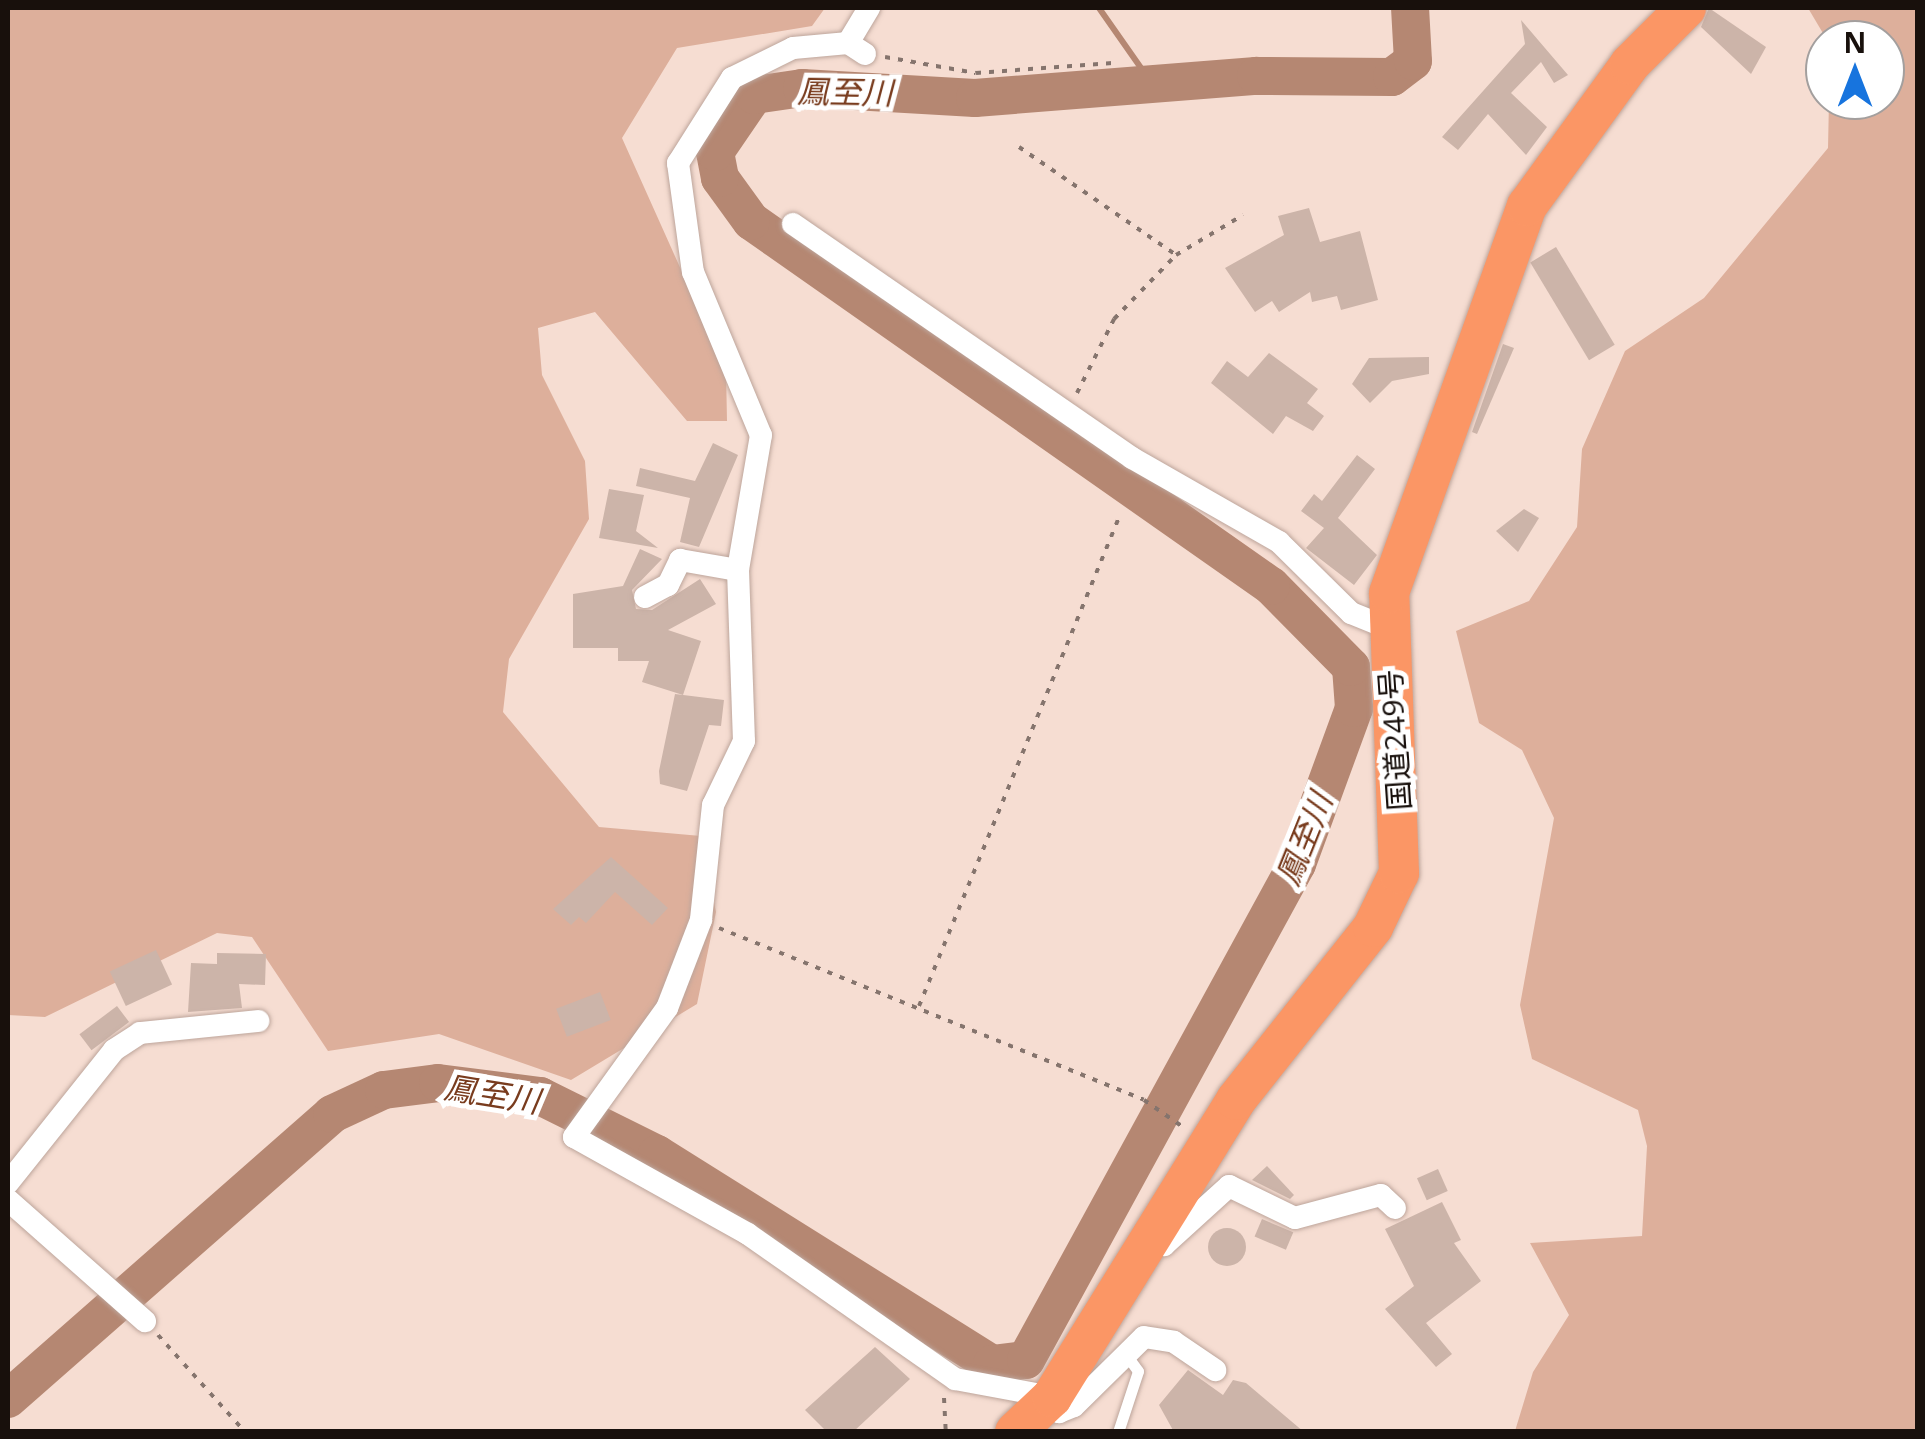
<!DOCTYPE html>
<meta charset="utf-8">
<style>
body{margin:0}
#map{position:relative;width:1925px;height:1439px;overflow:hidden;background:#f6ddd2;font-family:"Open Sans","Noto Sans JP",sans-serif}
div>[style]{position:absolute}
.green>*{inset:0;background:#ddaf9b}
.stream>*{height:6px;margin:-3px;padding:0 3px;transform-origin:3px;border-radius:3px;background:#b58772}
.river>*{height:38px;margin:-19px;padding:0 19px;transform-origin:19px;border-radius:19px;background:#b58772}
.building>*{inset:0;background:#ccb4a9;transform-origin:0 0}
.round{border-radius:50%}
.path>*{height:4px;margin-top:-2px;transform-origin:0;background:repeating-linear-gradient(90deg,#85746d 0 5px,transparent 0 13px)}
.roads{filter:drop-shadow(0 0 2px #bda59b) drop-shadow(0 0 2px #bda59b)}
.lane>*{height:11px;margin:-5.5px;padding:0 5.5px;transform-origin:5.5px;border-radius:5.5px;background:#fff}
.street>*{height:22px;margin:-11px;padding:0 11px;transform-origin:11px;border-radius:11px;background:#fff}
.highway>*{height:40px;margin:-20px;padding:0 20px;transform-origin:20px;border-radius:20px;background:#fb9665}
span{translate:-50% -50%;white-space:nowrap;text-align:center;line-height:1.15;-webkit-text-stroke:10px #fff;paint-order:stroke}
.street-label{font-size:30px;color:#18100c}
.water-label{font-size:32px;color:#793c1e;font-style:italic}
.frame{position:absolute;inset:0;border:10px solid #18100c;pointer-events:none}
.north{position:absolute;left:1805px;top:20px;width:100px;height:100px;box-sizing:border-box;background:#fff;border:2px solid #a39f9e;border-radius:50%;rotate:0deg;font-size:28px;font-weight:700;line-height:40px;text-align:center;color:#18100c}
.north::after{content:'';display:block;margin:auto;width:35px;height:45px;background:#1774de;clip-path:polygon(50% 0,100% 100%,50% 72%,0 100%)}
</style>
<div id="map">
<div class="green">
<div style="clip-path:polygon(8px 8px,825px 8px,812px 26px,677px 48px,622px 138px,726px 370px,727px 421px,687px 421px,595px 312px,538px 328px,542px 375px,585px 461px,589px 519px,509px 659px,503px 712px,599px 827px,701px 836px,716px 912px,697px 1004px,571px 1080px,439px 1034px,328px 1051px,252px 937px,217px 933px,45px 1017px,8px 1015px)"></div>
<div style="clip-path:polygon(1808px 8px,1917px 8px,1917px 1431px,1515px 1431px,1533px 1372px,1569px 1315px,1530px 1243px,1642px 1236px,1647px 1146px,1638px 1110px,1532px 1059px,1520px 1005px,1554px 818px,1522px 750px,1479px 723px,1456px 631px,1529px 601px,1577px 527px,1582px 449px,1625px 351px,1704px 298px,1828px 148px,1829px 100px,1885px 100px,1885px 40px,1827px 40px)"></div>
</div>
<div class="stream">
<div style="left:1099px;top:8px;width:98px;rotate:55deg"></div>
</div>
<div class="river">
<div style="left:8px;top:1399px;width:432px;rotate:-41.3deg"></div>
<div style="left:332px;top:1114px;width:57px;rotate:-24.8deg"></div>
<div style="left:384px;top:1090px;width:54px;rotate:-7.4deg"></div>
<div style="left:438px;top:1083px;width:103px;rotate:7.3deg"></div>
<div style="left:540px;top:1096px;width:131px;rotate:26.4deg"></div>
<div style="left:657px;top:1154px;width:395px;rotate:32.1deg"></div>
<div style="left:992px;top:1364px;width:34px;rotate:-7deg"></div>
<div style="left:1026px;top:1360px;width:565px;rotate:-61.35deg"></div>
<div style="left:1297px;top:864px;width:166px;rotate:-69.9deg"></div>
<div style="left:1354px;top:708px;width:41px;rotate:-94.2deg"></div>
<div style="left:1351px;top:667px;width:114px;rotate:-134.6deg"></div>
<div style="left:1271px;top:586px;width:635px;rotate:-144.93deg"></div>
<div style="left:751px;top:221px;width:53px;rotate:-125.8deg"></div>
<div style="left:720px;top:178px;width:26px;rotate:-101deg"></div>
<div style="left:715px;top:152px;width:69px;rotate:-55.6deg"></div>
<div style="left:754px;top:95px;width:49px;rotate:-8.3deg"></div>
<div style="left:802px;top:88px;width:173px;rotate:3.3deg"></div>
<div style="left:975px;top:98px;width:282px;rotate:-4.5deg"></div>
<div style="left:1256px;top:76px;width:136px;rotate:0.4deg"></div>
<div style="left:1392px;top:77px;width:26px;rotate:-37deg"></div>
<div style="left:1413px;top:61px;width:53px;rotate:-93.2deg"></div>
</div>
<div class="building">
<div style="clip-path:polygon(1709px 8px,1766px 47px,1751px 74px,1701px 27px)"></div>
<div style="clip-path:polygon(1521px 20px,1568px 75px,1554px 83px,1541px 62px,1511px 93px,1547px 127px,1526px 155px,1488px 114px,1458px 150px,1442px 137px,1525px 44px)"></div>
<div style="clip-path:polygon(1309px 208px,1320px 242px,1360px 231px,1378px 300px,1341px 310px,1337px 296px,1312px 302px,1310px 292px,1279px 312px,1272px 301px,1255px 312px,1225px 268px,1284px 235px,1278px 216px)"></div>
<div style="left:1556px;top:247px;width:114px;height:30px;rotate:59deg"></div>
<div style="clip-path:polygon(1503px 344px,1514px 348px,1477px 434px,1472px 432px)"></div>
<div style="clip-path:polygon(1269px 353px,1318px 389px,1307px 403px,1324px 416px,1313px 431px,1286px 416px,1273px 434px,1211px 383px,1227px 361px,1248px 377px)"></div>
<div style="clip-path:polygon(1429px 357px,1429px 374px,1392px 381px,1370px 403px,1352px 384px,1369px 358px)"></div>
<div style="clip-path:polygon(713px 443px,738px 455px,699px 547px,680px 542px,690px 498px,636px 486px,640px 468px,695px 481px)"></div>
<div style="clip-path:polygon(1357px 455px,1375px 469px,1338px 518px,1377px 555px,1354px 585px,1306px 548px,1324px 528px,1301px 511px,1314px 494px,1322px 501px)"></div>
<div style="clip-path:polygon(609px 489px,644px 495px,636px 531px,658px 548px,599px 538px)"></div>
<div style="clip-path:polygon(1524px 509px,1539px 518px,1518px 552px,1496px 531px)"></div>
<div style="clip-path:polygon(640px 549px,662px 559px,632px 590px,636px 609px,652px 610px,700px 579px,716px 604px,668px 630px,701px 641px,683px 695px,642px 682px,649px 661px,618px 661px,618px 648px,573px 648px,573px 594px,623px 586px)"></div>
<div style="clip-path:polygon(675px 694px,724px 700px,721px 726px,709px 725px,687px 791px,660px 784px,659px 771px)"></div>
<div style="clip-path:polygon(611px 857px,668px 908px,652px 925px,615px 892px,586px 923px,579px 917px,571px 925px,553px 909px)"></div>
<div style="left:156px;top:950px;width:38px;height:51px;rotate:65deg"></div>
<div style="clip-path:polygon(217px 953px,266px 954px,265px 985px,239px 984px,242px 1008px,188px 1012px,191px 963px,217px 964px)"></div>
<div style="left:600px;top:992px;width:30px;height:47px;rotate:69deg"></div>
<div style="left:117px;top:1006px;width:20px;height:47px;rotate:53deg"></div>
<div style="clip-path:polygon(1267px 1166px,1294px 1195px,1290px 1199px,1252px 1180px)"></div>
<div style="left:1438px;top:1169px;width:24px;height:23px;rotate:66deg"></div>
<div style="clip-path:polygon(1442px 1202px,1461px 1240px,1454px 1243px,1481px 1281px,1426px 1323px,1452px 1354px,1436px 1367px,1385px 1309px,1414px 1286px,1385px 1229px)"></div>
<div style="left:1262px;top:1219px;width:34px;height:19px;rotate:23deg"></div>
<div class="round" style="left:1208px;top:1228px;width:38px;height:38px"></div>
<div style="clip-path:polygon(875px 1347px,910px 1379px,853px 1432px,827px 1432px,805px 1410px)"></div>
<div style="clip-path:polygon(1188px 1370px,1223px 1395px,1233px 1380px,1246px 1383px,1304px 1432px,1174px 1432px,1159px 1405px)"></div>
</div>
<div class="path">
<div style="left:885px;top:57px;width:92px;rotate:10deg"></div>
<div style="left:976px;top:73px;width:137px;rotate:-4.2deg"></div>
<div style="left:1019px;top:147px;width:191px;rotate:34.5deg"></div>
<div style="left:1077px;top:393px;width:83px;rotate:-63.4deg"></div>
<div style="left:1114px;top:319px;width:89px;rotate:-45.9deg"></div>
<div style="left:1176px;top:255px;width:78px;rotate:-30.8deg"></div>
<div style="left:719px;top:928px;width:458px;rotate:22deg"></div>
<div style="left:1144px;top:1100px;width:47px;rotate:34.7deg"></div>
<div style="left:919px;top:1006px;width:531px;rotate:-67.74deg"></div>
<div style="left:158px;top:1335px;width:130px;rotate:48.1deg"></div>
<div style="left:944px;top:1398px;width:34px;rotate:87deg"></div>
</div>
<div class="roads">
<div class="lane">
<div style="left:1118px;top:1432px;width:64px;rotate:-71.8deg"></div>
<div style="left:1138px;top:1371px;width:19px;rotate:-126deg"></div>
</div>
<div class="street">
<div style="left:848px;top:43px;width:55px;rotate:174.8deg"></div>
<div style="left:793px;top:48px;width:68px;rotate:153.8deg"></div>
<div style="left:732px;top:78px;width:101px;rotate:122.4deg"></div>
<div style="left:678px;top:163px;width:110px;rotate:82.2deg"></div>
<div style="left:693px;top:272px;width:177px;rotate:67.4deg"></div>
<div style="left:761px;top:435px;width:137px;rotate:99.7deg"></div>
<div style="left:738px;top:570px;width:171px;rotate:88deg"></div>
<div style="left:744px;top:741px;width:71px;rotate:115.8deg"></div>
<div style="left:713px;top:805px;width:116px;rotate:96deg"></div>
<div style="left:701px;top:920px;width:94px;rotate:111.1deg"></div>
<div style="left:667px;top:1008px;width:159px;rotate:125.8deg"></div>
<div style="left:574px;top:1137px;width:199px;rotate:29.1deg"></div>
<div style="left:748px;top:1234px;width:253px;rotate:35deg"></div>
<div style="left:955px;top:1379px;width:99px;rotate:10.5deg"></div>
<div style="left:865px;top:54px;width:20px;rotate:-147deg"></div>
<div style="left:848px;top:43px;width:41px;rotate:-59deg"></div>
<div style="left:793px;top:224px;width:412px;rotate:34.6deg"></div>
<div style="left:1132px;top:458px;width:169px;rotate:29.7deg"></div>
<div style="left:1279px;top:542px;width:101px;rotate:44.6deg"></div>
<div style="left:1351px;top:613px;width:38px;rotate:22deg"></div>
<div style="left:645px;top:597px;width:26px;rotate:-28deg"></div>
<div style="left:668px;top:585px;width:28px;rotate:-64deg"></div>
<div style="left:680px;top:560px;width:59px;rotate:9.8deg"></div>
<div style="left:8px;top:1183px;width:170px;rotate:-51.4deg"></div>
<div style="left:114px;top:1050px;width:31px;rotate:-33deg"></div>
<div style="left:140px;top:1033px;width:119px;rotate:-5.8deg"></div>
<div style="left:8px;top:1200px;width:183px;rotate:41.5deg"></div>
<div style="left:1151px;top:1236px;width:16px;rotate:35deg"></div>
<div style="left:1164px;top:1245px;width:88px;rotate:-42.2deg"></div>
<div style="left:1229px;top:1186px;width:73px;rotate:25.9deg"></div>
<div style="left:1295px;top:1218px;width:89px;rotate:-15deg"></div>
<div style="left:1381px;top:1195px;width:19px;rotate:43deg"></div>
<div style="left:1046px;top:1403px;width:16px;rotate:35deg"></div>
<div style="left:1059px;top:1412px;width:16px;rotate:-22deg"></div>
<div style="left:1074px;top:1406px;width:98px;rotate:-44.6deg"></div>
<div style="left:1144px;top:1337px;width:30px;rotate:9deg"></div>
<div style="left:1174px;top:1342px;width:50px;rotate:34.3deg"></div>
</div>
<div class="highway">
<div style="left:1015px;top:1432px;width:51px;rotate:-43.4deg"></div>
<div style="left:1052px;top:1397px;width:349px;rotate:-58.2deg"></div>
<div style="left:1236px;top:1100px;width:221px;rotate:-51.6deg"></div>
<div style="left:1373px;top:927px;width:60px;rotate:-64.3deg"></div>
<div style="left:1399px;top:873px;width:280px;rotate:-92deg"></div>
<div style="left:1389px;top:593px;width:411px;rotate:-70.4deg"></div>
<div style="left:1527px;top:206px;width:175px;rotate:-54deg"></div>
<div style="left:1630px;top:64px;width:79px;rotate:-45deg"></div>
</div>
</div>
<div class="street-label">
<span style="left:1395px;top:740px;rotate:-94deg">国道249号</span>
</div>
<div class="water-label">
<span style="left:845px;top:92px;rotate:1deg">鳳至川</span>
<span style="left:1304px;top:839px;rotate:-68deg">鳳至川</span>
<span style="left:492px;top:1094px;rotate:9deg">鳳至川</span>
</div>
<div class="frame"></div>
<div class="north">N</div>
</div>
